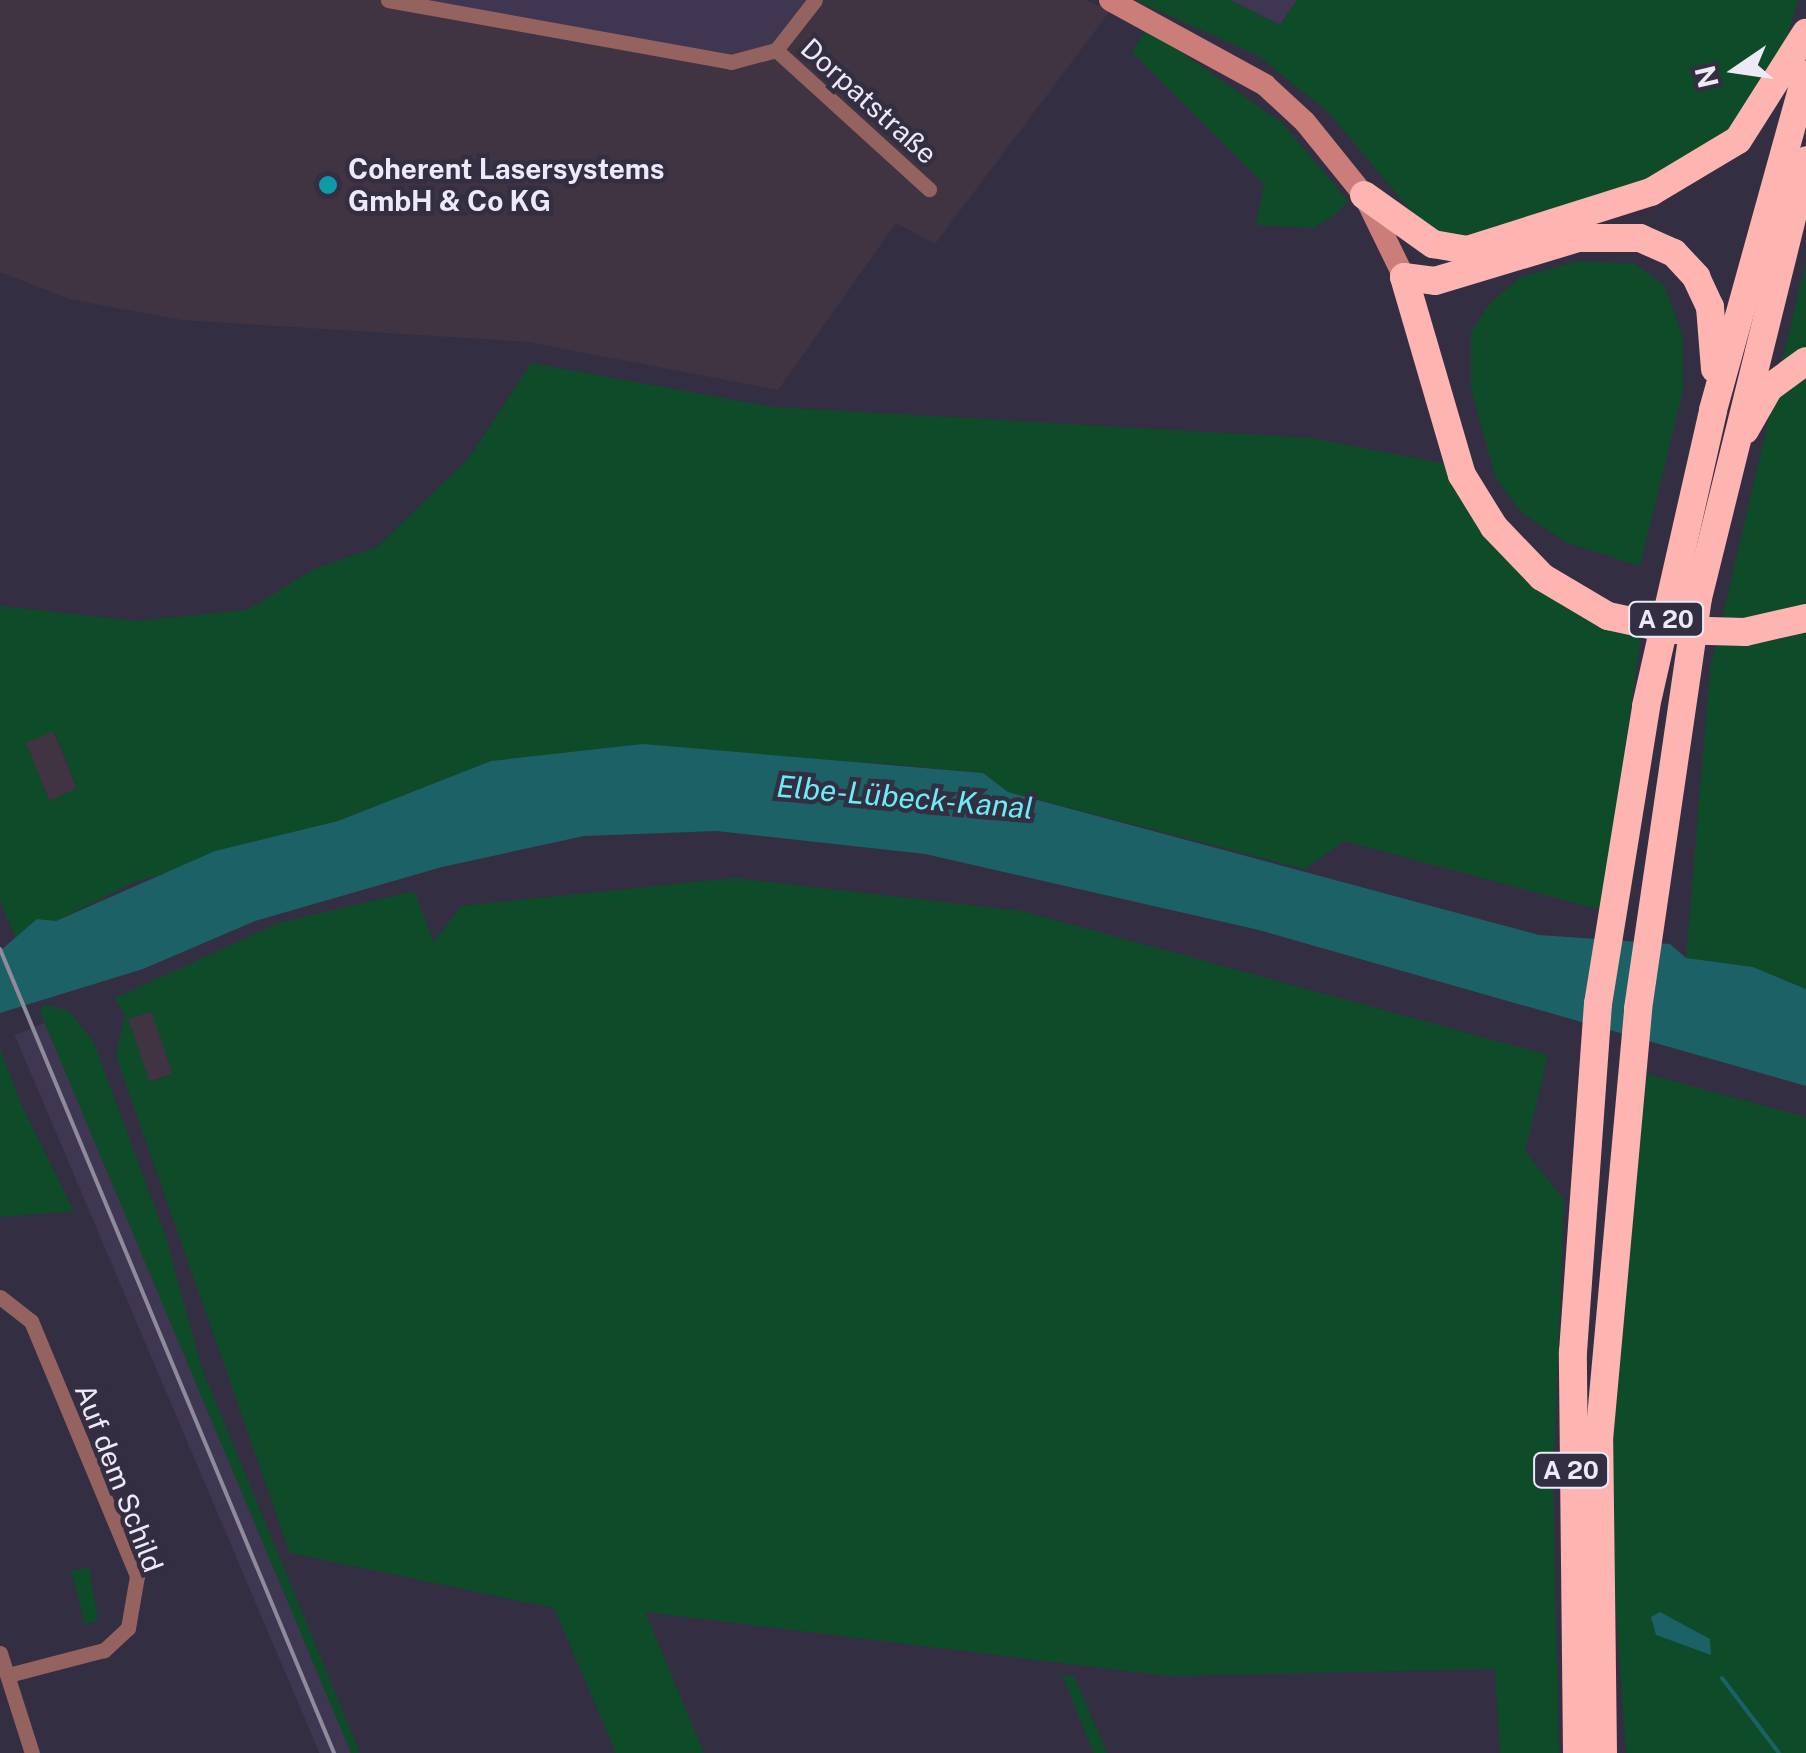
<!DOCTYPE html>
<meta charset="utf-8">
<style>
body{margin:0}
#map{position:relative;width:1806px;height:1753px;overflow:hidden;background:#342e42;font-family:"Public Sans",sans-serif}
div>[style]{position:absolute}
.built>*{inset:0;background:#3f3651;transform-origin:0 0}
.industrial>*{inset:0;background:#413442;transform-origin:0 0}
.green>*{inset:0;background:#0d4b29}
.water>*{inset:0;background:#1b6166}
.stream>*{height:4px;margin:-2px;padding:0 2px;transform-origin:2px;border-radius:2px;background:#1b6166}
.street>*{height:15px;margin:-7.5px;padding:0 7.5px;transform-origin:7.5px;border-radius:7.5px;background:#946360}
.secondary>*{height:22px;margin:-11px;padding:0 11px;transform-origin:11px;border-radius:11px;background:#cb7d79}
.highway>*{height:28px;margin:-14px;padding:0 14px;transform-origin:14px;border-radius:14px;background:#feb4b0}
.rail>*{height:4px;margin:-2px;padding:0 2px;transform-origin:2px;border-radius:2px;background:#908b9c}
.dots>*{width:28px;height:28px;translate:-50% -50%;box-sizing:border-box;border:5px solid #342e42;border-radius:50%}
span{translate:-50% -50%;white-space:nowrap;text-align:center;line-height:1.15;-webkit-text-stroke:9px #342e42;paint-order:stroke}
.shield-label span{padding:2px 8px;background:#342e42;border:2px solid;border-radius:8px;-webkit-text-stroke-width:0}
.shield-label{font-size:25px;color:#ede9f6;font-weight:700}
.street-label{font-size:28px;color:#ede9f6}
.poi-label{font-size:28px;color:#ede9f6;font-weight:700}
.left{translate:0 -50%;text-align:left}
.water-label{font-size:30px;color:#6bedf5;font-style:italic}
.north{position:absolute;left:1686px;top:20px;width:100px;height:100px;-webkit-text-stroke:8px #342e42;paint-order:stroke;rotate:257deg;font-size:28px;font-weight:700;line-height:40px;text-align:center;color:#ede9f6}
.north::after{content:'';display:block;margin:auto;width:35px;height:45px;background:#ede9f6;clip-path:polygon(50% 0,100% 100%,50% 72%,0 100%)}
</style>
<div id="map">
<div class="built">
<div style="clip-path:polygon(388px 0,815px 0,776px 50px,753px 59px)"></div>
<div style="clip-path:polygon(1230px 0,1297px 0,1280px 25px)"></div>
<div style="left:46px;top:1022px;width:792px;height:34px;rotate:67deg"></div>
</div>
<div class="industrial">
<div style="clip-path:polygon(0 0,388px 0,701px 57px,776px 50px,815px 0,1085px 0,1110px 11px,935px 244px,896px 223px,778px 390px,528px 342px,182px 320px,69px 299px,0 272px)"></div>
<div style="left:53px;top:730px;width:64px;height:30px;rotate:68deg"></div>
<div style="left:152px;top:1011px;width:66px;height:25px;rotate:72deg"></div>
</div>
<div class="green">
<div style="clip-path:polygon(1135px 0,1230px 0,1280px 25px,1297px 0,1798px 0,1774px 82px,1721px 141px,1669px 175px,1463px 242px,1433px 237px,1328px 112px,1259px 56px)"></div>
<div style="clip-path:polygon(1147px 28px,1282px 123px,1348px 201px,1337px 213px,1314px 228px,1256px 225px,1264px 184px,1132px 52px)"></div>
<div style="clip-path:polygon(1806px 260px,1806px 989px,1753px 967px,1686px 958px,1710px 670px)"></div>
<div style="clip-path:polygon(1578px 261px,1635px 264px,1664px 285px,1683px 337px,1683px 390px,1640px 566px,1565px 542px,1521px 512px,1495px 476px,1471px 389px,1471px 332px,1489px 304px,1521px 277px)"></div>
<div style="clip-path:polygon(evenodd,531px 363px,773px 407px,1311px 438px,1447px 464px,1610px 629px,1641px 638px,1601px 910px,1344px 841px,1305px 869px,1008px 792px,983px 773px,881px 763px,491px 761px,338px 821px,132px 883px,56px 921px,37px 919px,18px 943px,0 901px,0 606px,136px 621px,247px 610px,312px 570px,377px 547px,469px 458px,531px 363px,54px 731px,77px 788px,49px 801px,26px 743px,54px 731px)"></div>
<div style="clip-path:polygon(evenodd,734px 878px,1022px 911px,1548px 1055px,1525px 1151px,1564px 1200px,1553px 1485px,1559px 1753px,1500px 1753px,1495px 1669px,1168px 1676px,645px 1612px,704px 1753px,616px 1753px,554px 1608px,290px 1553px,116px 1056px,125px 1016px,115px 998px,279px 923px,414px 891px,434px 942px,461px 906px,734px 878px,151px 1011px,173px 1074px,150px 1082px,128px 1019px,151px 1011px)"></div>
<div style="clip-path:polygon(44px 1004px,69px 1011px,94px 1043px,166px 1238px,202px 1369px,360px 1753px,351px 1753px,40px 1012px)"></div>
<div style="clip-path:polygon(0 1049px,22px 1106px,74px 1211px,0 1217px)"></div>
<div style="clip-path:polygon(1647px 1074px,1806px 1117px,1806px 1753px,1626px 1753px,1610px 1524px,1617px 1336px)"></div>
<div style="clip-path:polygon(89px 1567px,98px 1620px,85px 1625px,71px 1571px)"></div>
<div style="clip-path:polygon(1062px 1676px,1074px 1676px,1107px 1753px,1094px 1753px)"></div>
</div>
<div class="water">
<div style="clip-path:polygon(643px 744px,983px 773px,1008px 792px,1539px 935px,1670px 944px,1686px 958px,1753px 967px,1806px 989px,1806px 1086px,1259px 930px,925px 854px,717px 831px,584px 836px,442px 867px,255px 921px,143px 969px,0 1013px,0 951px,37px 919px,56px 921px,215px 851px,338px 821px,491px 761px)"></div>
<div style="clip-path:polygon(1660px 1612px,1710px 1639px,1711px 1655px,1656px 1635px,1651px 1617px)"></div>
</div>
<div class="stream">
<div style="left:1722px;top:1678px;width:94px;rotate:52.8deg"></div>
</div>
<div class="street">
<div style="left:388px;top:0;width:349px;rotate:10.2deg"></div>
<div style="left:731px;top:62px;width:47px;rotate:-14.9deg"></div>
<div style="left:776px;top:50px;width:63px;rotate:-52deg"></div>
<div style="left:776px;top:50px;width:207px;rotate:42.3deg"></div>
<div style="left:0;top:1297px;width:39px;rotate:38deg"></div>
<div style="left:31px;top:1321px;width:276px;rotate:67.4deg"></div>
<div style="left:137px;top:1576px;width:53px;rotate:99.8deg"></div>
<div style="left:128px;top:1628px;width:33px;rotate:137deg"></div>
<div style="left:104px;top:1650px;width:95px;rotate:165.4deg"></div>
<div style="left:0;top:1653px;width:105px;rotate:72.3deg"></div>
</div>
<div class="secondary">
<div style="left:1110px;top:0;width:177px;rotate:28.7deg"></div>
<div style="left:1265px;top:85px;width:54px;rotate:42.8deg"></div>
<div style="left:1305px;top:122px;width:94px;rotate:51.1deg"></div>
<div style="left:1364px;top:195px;width:91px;rotate:64deg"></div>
</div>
<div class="highway">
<div style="left:1364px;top:195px;width:85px;rotate:35.4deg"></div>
<div style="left:1433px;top:244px;width:35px;rotate:10deg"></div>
<div style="left:1467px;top:250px;width:193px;rotate:-17.5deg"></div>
<div style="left:1651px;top:192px;width:101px;rotate:-30.9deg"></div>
<div style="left:1738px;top:140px;width:127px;rotate:-57.6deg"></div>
<div style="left:1404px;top:277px;width:206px;rotate:73.7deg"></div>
<div style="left:1462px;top:475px;width:61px;rotate:58.4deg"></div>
<div style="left:1494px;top:527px;width:69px;rotate:46.2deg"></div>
<div style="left:1542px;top:577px;width:77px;rotate:30.6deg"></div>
<div style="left:1608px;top:616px;width:66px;rotate:12.2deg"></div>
<div style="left:1673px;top:630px;width:72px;rotate:1.6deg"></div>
<div style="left:1745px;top:632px;width:63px;rotate:-12.9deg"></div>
<div style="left:1404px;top:277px;width:31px;rotate:7deg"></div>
<div style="left:1435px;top:281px;width:149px;rotate:-16.7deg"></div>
<div style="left:1578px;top:238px;width:62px"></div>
<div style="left:1640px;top:238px;width:37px;rotate:24deg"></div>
<div style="left:1674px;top:253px;width:33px;rotate:47deg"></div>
<div style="left:1696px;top:277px;width:33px;rotate:65deg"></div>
<div style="left:1710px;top:307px;width:62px;rotate:85.4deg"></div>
<div style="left:1745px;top:430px;width:48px;rotate:-60.3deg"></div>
<div style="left:1769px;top:388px;width:46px;rotate:-36.1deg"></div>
<div style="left:1577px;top:1753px;width:401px;rotate:-90.6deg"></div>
<div style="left:1573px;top:1352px;width:349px;rotate:-85.9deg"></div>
<div style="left:1598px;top:1004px;width:302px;rotate:-80.8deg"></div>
<div style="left:1646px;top:706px;width:303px;rotate:-77.2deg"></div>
<div style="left:1713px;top:410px;width:348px;rotate:-74.5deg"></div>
<div style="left:1603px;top:1753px;width:313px;rotate:-90.7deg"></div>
<div style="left:1599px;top:1440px;width:433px;rotate:-84.8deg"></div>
<div style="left:1638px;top:1009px;width:415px;rotate:-81.7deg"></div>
<div style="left:1698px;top:598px;width:451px;rotate:-76.1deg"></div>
</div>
<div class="rail">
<div style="left:0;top:949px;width:871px;rotate:67.44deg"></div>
</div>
<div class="dots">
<div style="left:328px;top:185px;background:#0f9aa8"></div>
</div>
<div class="shield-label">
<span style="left:1666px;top:619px">A 20</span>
<span style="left:1571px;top:1470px">A 20</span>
</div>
<div class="street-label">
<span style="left:869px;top:101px;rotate:42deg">Dorpatstraße</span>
<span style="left:119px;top:1478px;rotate:69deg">Auf dem Schild</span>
</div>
<div class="poi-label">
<span class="left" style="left:348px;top:185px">Coherent Lasersystems<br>GmbH &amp; Co KG</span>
</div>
<div class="water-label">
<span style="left:905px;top:797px;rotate:5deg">Elbe-Lübeck-Kanal</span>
</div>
<div class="north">N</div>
</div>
